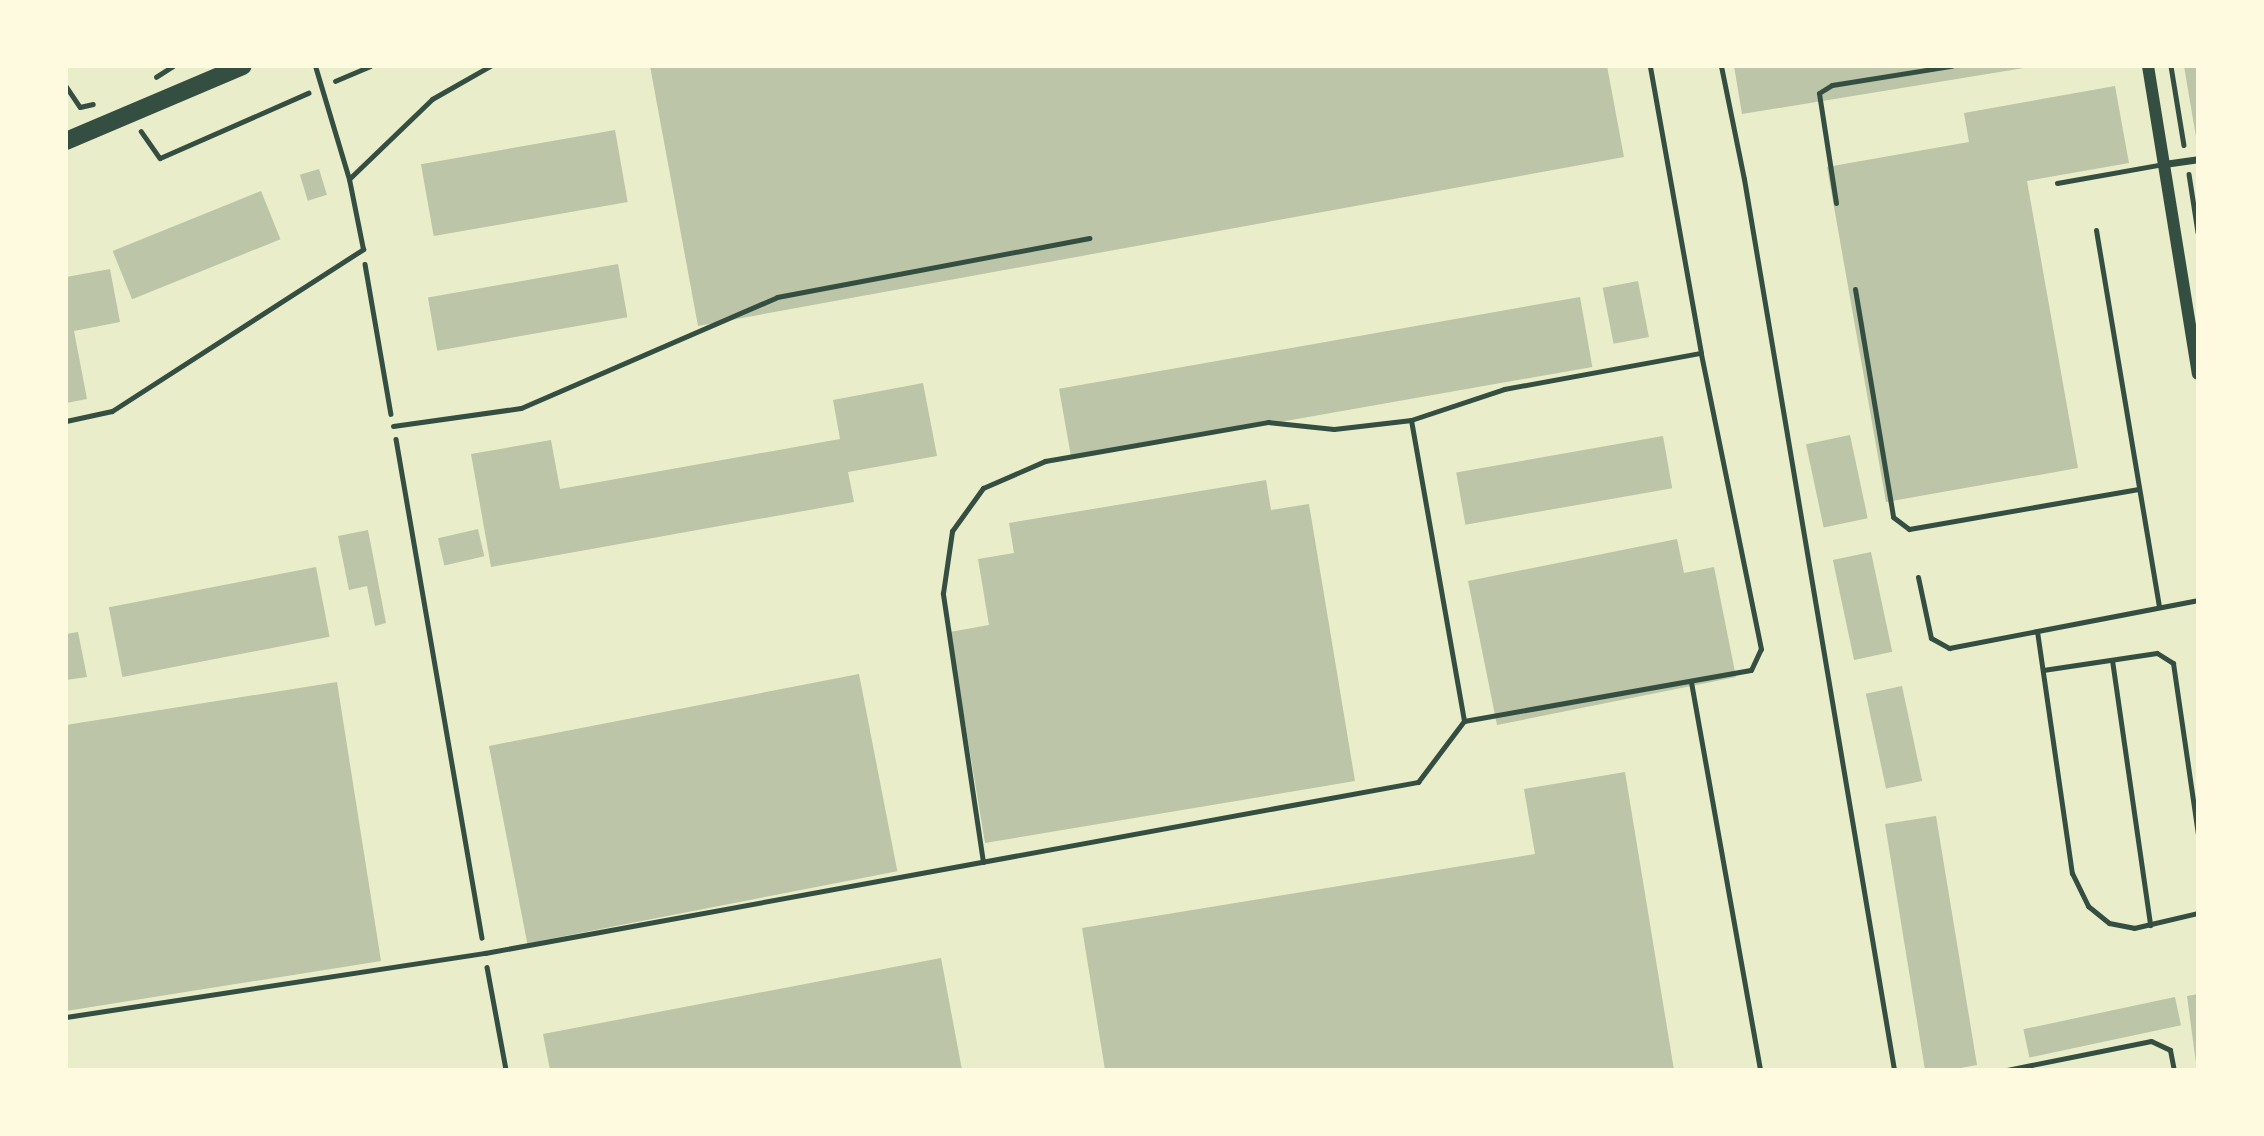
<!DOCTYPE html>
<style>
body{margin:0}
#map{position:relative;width:2264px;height:1136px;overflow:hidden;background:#e9edc9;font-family:"Source Sans 3",sans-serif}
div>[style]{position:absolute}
.building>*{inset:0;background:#bcc5a7;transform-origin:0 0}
.path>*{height:4.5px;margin:-2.25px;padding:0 2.25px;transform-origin:2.25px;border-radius:2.25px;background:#344e41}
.service>*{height:5px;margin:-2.5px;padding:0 2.5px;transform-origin:2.5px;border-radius:2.5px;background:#344e41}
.minor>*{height:7px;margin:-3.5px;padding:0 3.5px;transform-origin:3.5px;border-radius:3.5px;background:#344e41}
.tertiary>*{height:12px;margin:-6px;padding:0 6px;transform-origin:6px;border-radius:6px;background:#344e41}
.primary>*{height:18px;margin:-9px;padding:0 9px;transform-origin:9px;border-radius:9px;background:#344e41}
span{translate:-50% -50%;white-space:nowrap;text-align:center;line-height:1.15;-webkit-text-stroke:7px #fefae0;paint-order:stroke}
.frame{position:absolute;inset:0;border:68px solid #fefae0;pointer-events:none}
</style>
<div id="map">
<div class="building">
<div style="clip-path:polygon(650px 66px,1607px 66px,1624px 157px,698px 326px)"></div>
<div style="clip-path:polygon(1734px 66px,2023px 66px,2024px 68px,1742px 114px)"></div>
<div style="clip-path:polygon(2184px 66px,2198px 66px,2198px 137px,2196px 137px)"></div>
<div style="clip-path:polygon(2115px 86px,2129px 163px,2027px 181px,2078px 468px,1886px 502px,1827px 167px,1969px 142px,1964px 113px)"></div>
<div style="left:615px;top:130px;width:73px;height:197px;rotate:80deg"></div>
<div style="left:319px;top:169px;width:27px;height:20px;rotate:73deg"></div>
<div style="left:261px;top:191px;width:52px;height:160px;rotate:68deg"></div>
<div style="left:618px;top:264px;width:54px;height:193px;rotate:80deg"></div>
<div style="clip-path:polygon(110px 269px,120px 322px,74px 331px,87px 399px,66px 403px,66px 277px)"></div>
<div style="left:1638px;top:281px;width:57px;height:36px;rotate:79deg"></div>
<div style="left:1580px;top:297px;width:71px;height:529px;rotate:80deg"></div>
<div style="clip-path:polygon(923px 383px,937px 456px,848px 472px,854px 502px,491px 567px,471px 454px,551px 440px,560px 489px,840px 439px,833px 400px)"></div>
<div style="left:1850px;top:435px;width:85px;height:45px;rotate:78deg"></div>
<div style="left:1663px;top:436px;width:53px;height:210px;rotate:80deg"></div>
<div style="clip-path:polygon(1266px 480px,1271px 510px,1309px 504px,1355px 781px,985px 843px,950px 632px,989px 625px,978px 559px,1014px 553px,1009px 523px)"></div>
<div style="left:478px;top:529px;width:28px;height:41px;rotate:77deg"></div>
<div style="clip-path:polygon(368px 530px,386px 623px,375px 626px,367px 586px,349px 590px,338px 536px)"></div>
<div style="clip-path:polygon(1677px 539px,1684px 573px,1714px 567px,1736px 677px,1497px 725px,1468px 581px)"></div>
<div style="left:1871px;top:552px;width:102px;height:39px;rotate:78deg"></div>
<div style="left:316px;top:567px;width:71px;height:211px;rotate:79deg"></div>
<div style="clip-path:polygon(78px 632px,87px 677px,66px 680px,66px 634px)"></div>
<div style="left:859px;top:674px;width:201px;height:377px;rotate:79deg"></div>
<div style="clip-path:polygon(337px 682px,381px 961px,66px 1011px,66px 725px)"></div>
<div style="left:1902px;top:686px;width:97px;height:37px;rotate:78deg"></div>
<div style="clip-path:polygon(1625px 772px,1674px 1070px,1105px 1070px,1082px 928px,1535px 854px,1524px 789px)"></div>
<div style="clip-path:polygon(1936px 816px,1977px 1065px,1949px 1070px,1925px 1070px,1885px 824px)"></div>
<div style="clip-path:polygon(941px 958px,962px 1070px,550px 1070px,543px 1034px)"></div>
<div style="clip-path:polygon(2198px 994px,2198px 1063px,2196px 1063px,2187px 996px)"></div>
<div style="left:2175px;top:997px;width:29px;height:155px;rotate:78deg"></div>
</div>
<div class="path">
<div style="left:2171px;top:66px;width:80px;rotate:80.7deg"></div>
<div style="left:156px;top:77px;width:20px;rotate:-33deg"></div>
<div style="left:335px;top:81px;width:38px;rotate:-23deg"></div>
<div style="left:66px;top:86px;width:25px;rotate:56deg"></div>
<div style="left:80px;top:107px;width:13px;rotate:-13deg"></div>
<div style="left:141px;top:131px;width:33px;rotate:55deg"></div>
<div style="left:160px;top:158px;width:162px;rotate:-23.7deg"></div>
<div style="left:2189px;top:174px;width:59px;rotate:81.2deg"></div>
<div style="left:365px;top:264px;width:152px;rotate:80.2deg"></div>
<div style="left:396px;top:439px;width:506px;rotate:80.22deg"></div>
<div style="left:487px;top:967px;width:105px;rotate:79.5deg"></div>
</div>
<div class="service">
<div style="left:1721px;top:66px;width:115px;rotate:78.5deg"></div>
<div style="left:1744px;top:179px;width:904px;rotate:80.44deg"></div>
<div style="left:349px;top:179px;width:115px;rotate:-43.9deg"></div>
<div style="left:432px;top:99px;width:67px;rotate:-29.6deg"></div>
<div style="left:2057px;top:183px;width:109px;rotate:-10.1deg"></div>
<div style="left:1836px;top:203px;width:111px;rotate:-98.8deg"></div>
<div style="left:1819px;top:93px;width:15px;rotate:-32deg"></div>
<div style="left:1832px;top:85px;width:121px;rotate:-9.1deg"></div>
<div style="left:2096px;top:230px;width:382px;rotate:80.5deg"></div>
<div style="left:1855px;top:289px;width:231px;rotate:80.5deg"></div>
<div style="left:1893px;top:517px;width:20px;rotate:37deg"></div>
<div style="left:1909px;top:529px;width:233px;rotate:-9.9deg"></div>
<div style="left:1411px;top:420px;width:98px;rotate:-18.4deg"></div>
<div style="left:1504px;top:389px;width:200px;rotate:-10.4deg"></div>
<div style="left:66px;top:421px;width:47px;rotate:-12.3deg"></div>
<div style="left:112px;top:411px;width:299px;rotate:-32.8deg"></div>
<div style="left:363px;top:249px;width:71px;rotate:-101.3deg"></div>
<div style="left:349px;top:179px;width:118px;rotate:-106.7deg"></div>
<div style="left:393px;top:426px;width:129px;rotate:-8deg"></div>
<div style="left:521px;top:408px;width:279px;rotate:-23.4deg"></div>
<div style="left:777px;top:297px;width:318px;rotate:-10.7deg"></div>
<div style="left:1918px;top:577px;width:62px;rotate:78deg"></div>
<div style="left:1931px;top:638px;width:21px;rotate:29deg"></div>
<div style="left:1949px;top:648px;width:254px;rotate:-10.9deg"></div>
<div style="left:2037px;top:631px;width:245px;rotate:81.8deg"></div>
<div style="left:2072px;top:873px;width:37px;rotate:64deg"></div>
<div style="left:2088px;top:906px;width:27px;rotate:39deg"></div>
<div style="left:2109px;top:923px;width:25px;rotate:11deg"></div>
<div style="left:2134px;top:928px;width:66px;rotate:-13.2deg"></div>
<div style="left:2112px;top:660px;width:268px;rotate:81.8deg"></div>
<div style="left:2043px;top:670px;width:115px;rotate:-8.5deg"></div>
<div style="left:2157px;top:653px;width:19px;rotate:32deg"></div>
<div style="left:2173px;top:663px;width:173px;rotate:81.7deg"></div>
<div style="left:1691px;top:682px;width:394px;rotate:79.9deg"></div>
<div style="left:983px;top:862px;width:272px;rotate:-98.5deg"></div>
<div style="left:943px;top:593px;width:63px;rotate:-81.7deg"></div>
<div style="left:952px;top:531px;width:53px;rotate:-54.2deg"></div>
<div style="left:983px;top:488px;width:68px;rotate:-23.5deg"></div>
<div style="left:1045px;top:461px;width:226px;rotate:-9.9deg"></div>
<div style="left:1268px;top:422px;width:66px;rotate:6.1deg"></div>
<div style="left:1334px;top:429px;width:78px;rotate:-6.7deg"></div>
<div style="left:1411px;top:420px;width:306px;rotate:80deg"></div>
<div style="left:66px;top:1017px;width:424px;rotate:-8.7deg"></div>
<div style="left:485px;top:953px;width:949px;rotate:-10.39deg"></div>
<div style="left:1418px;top:782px;width:76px;rotate:-53deg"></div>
<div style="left:1464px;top:721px;width:291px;rotate:-10.1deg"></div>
<div style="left:1751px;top:670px;width:23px;rotate:-65deg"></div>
<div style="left:1761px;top:649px;width:302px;rotate:-101.5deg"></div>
<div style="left:1701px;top:353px;width:291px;rotate:-100.1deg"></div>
<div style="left:2007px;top:1070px;width:147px;rotate:-11.4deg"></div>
<div style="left:2151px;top:1041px;width:21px;rotate:25deg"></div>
<div style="left:2170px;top:1050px;width:20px;rotate:79deg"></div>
</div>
<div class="minor">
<div style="left:2164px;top:164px;width:34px;rotate:-8deg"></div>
</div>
<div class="tertiary">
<div style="left:2148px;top:66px;width:312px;rotate:80.8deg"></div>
</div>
<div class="primary">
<div style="left:66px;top:141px;width:192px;rotate:-23deg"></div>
</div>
<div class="frame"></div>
</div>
